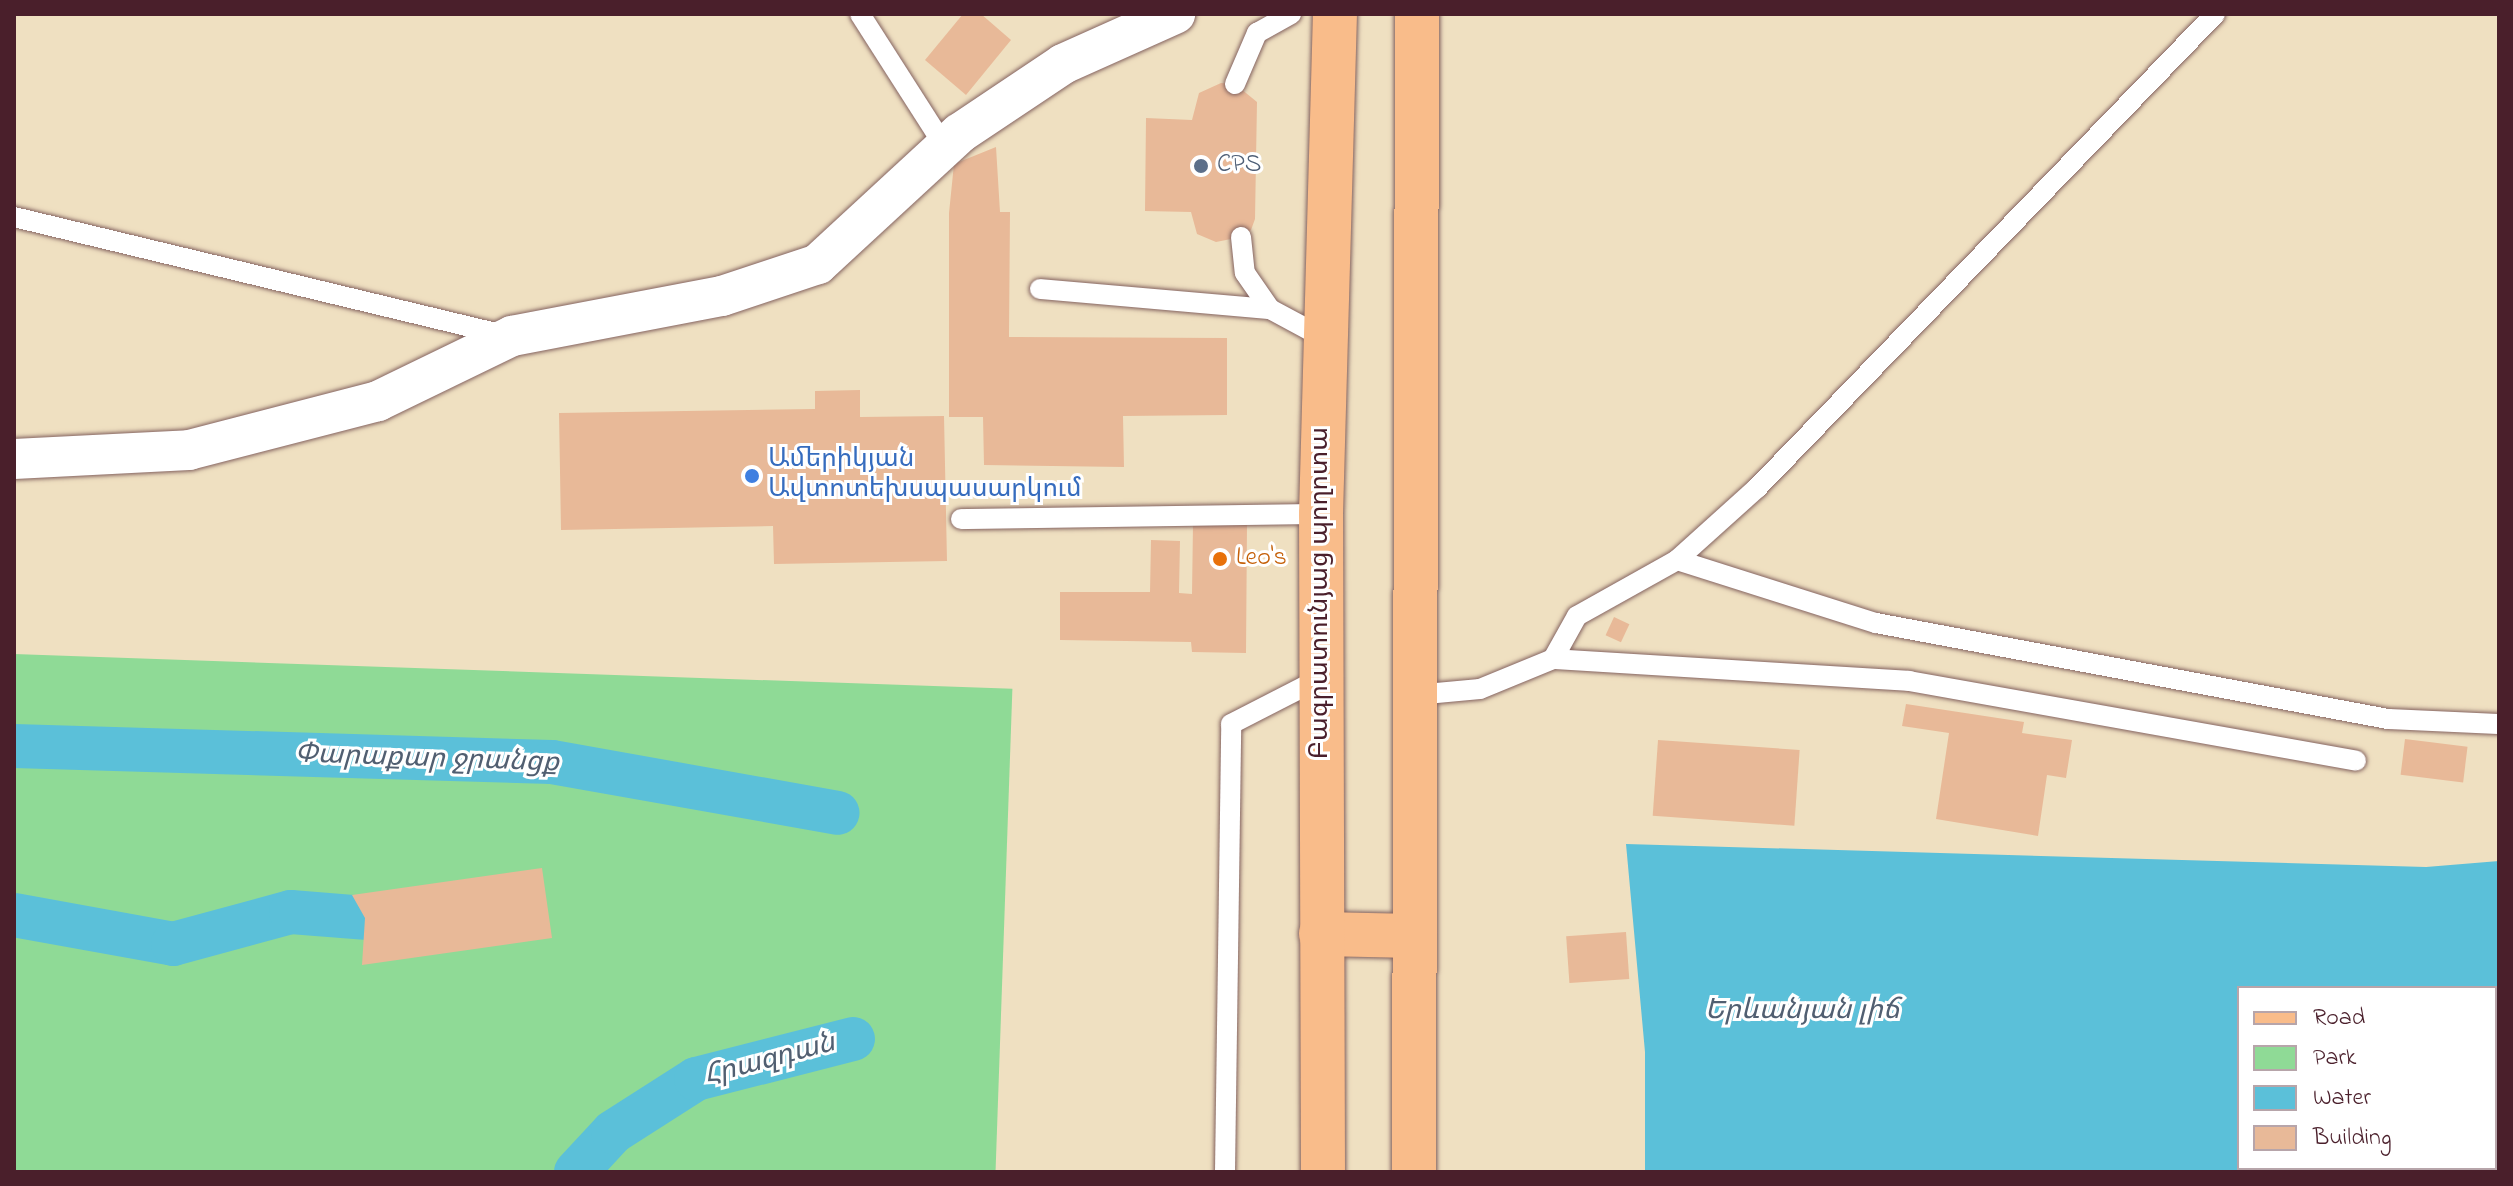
<!DOCTYPE html>
<meta charset="utf-8">
<style>
body{margin:0}
#map{position:relative;width:2513px;height:1186px;overflow:hidden;background:#efe0c1;font-family:"Indie Flower","Noto Sans Armenian",sans-serif}
div>[style]{position:absolute}
.green>*{inset:0;background:#8fda96;transform-origin:0 0}
.water>*{inset:0;background:#5bc0d9}
.canal>*{height:44px;margin:-22px;padding:0 22px;transform-origin:22px;border-radius:22px;background:#5bc0d9}
.building>*{inset:0;background:#e8b998;transform-origin:0 0}
.roads{filter:drop-shadow(0 0 2px #846360) drop-shadow(0 0 2px #846360)}
.lane>*{height:20px;margin:-10px;padding:0 10px;transform-origin:10px;border-radius:10px;background:#fff}
.street>*{height:40px;margin:-20px;padding:0 20px;transform-origin:20px;border-radius:20px;background:#fff}
.primary>*{height:44px;margin:-22px;padding:0 22px;transform-origin:22px;border-radius:22px;background:#f9bc8a}
.dots>*{width:22px;height:22px;translate:-50% -50%;box-sizing:border-box;border:4px solid #fff;border-radius:50%}
span{translate:-50% -50%;white-space:nowrap;text-align:center;line-height:1.15;-webkit-text-stroke:6px #fff;paint-order:stroke}
.service-label{font-size:26px;color:#4e5e75}
.left{translate:0 -50%;text-align:left}
.shop-label{font-size:26px;color:#366cbe}
.food-label{font-size:26px;color:#c56008}
.street-label{font-size:26px;color:#4a1f2b}
.water-label{font-size:28px;color:#515f71;font-style:italic}
.frame{position:absolute;inset:0;border:16px solid #4a1f2b;pointer-events:none}
.legend{position:absolute;left:2237px;top:986px;width:260px;height:184px;box-sizing:border-box;background:#fff;border:2px solid #b7a5aa;margin:0;padding:10px 14px;list-style:none;font-size:24px;color:#4a1f2b}
.legend li{display:flex;align-items:center;gap:16px;height:40px}
.legend b{width:40px;border:2px solid #b7a5aa}
</style>
<div id="map">
<div class="green">
<div style="left:14px;top:654px;width:999px;height:518px;rotate:2deg"></div>
</div>
<div class="water">
<div style="clip-path:polygon(evenodd,1626px 844px,2426px 867px,2499px 861px,2499px 1172px,1645px 1172px,1645px 1052px,1626px 844px,2239px 988px,2495px 988px,2495px 1168px,2239px 1168px,2239px 988px)"></div>
</div>
<div class="canal">
<div style="left:14px;top:746px;width:538px;rotate:1.7deg"></div>
<div style="left:552px;top:762px;width:290px;rotate:10.1deg"></div>
<div style="left:14px;top:915px;width:162px;rotate:10.3deg"></div>
<div style="left:173px;top:944px;width:122px;rotate:-15.2deg"></div>
<div style="left:291px;top:912px;width:74px;rotate:4.6deg"></div>
<div style="left:576px;top:1172px;width:54px;rotate:-47.2deg"></div>
<div style="left:613px;top:1132px;width:98px;rotate:-32.6deg"></div>
<div style="left:696px;top:1079px;width:162px;rotate:-14.3deg"></div>
</div>
<div class="building">
<div style="clip-path:polygon(963px 14px,981px 14px,1011px 40px,966px 95px,925px 60px)"></div>
<div style="clip-path:polygon(1221px 83px,1235px 84px,1257px 102px,1255px 219px,1251px 230px,1241px 237px,1216px 242px,1197px 234px,1191px 212px,1145px 211px,1146px 118px,1192px 120px,1199px 93px)"></div>
<div style="clip-path:polygon(996px 147px,1000px 212px,1010px 212px,1009px 337px,1227px 338px,1227px 415px,1123px 416px,1124px 467px,984px 465px,983px 417px,949px 417px,949px 213px,954px 164px)"></div>
<div style="clip-path:polygon(860px 390px,860px 417px,944px 416px,947px 561px,774px 564px,773px 526px,561px 530px,559px 413px,815px 409px,815px 391px)"></div>
<div style="clip-path:polygon(1193px 524px,1247px 525px,1246px 653px,1192px 652px,1191px 642px,1060px 640px,1060px 592px,1150px 592px,1151px 540px,1180px 541px,1179px 593px,1192px 594px)"></div>
<div style="left:1614px;top:617px;width:17px;height:20px;rotate:25deg"></div>
<div style="clip-path:polygon(1906px 704px,2024px 722px,2022px 733px,2072px 740px,2066px 778px,2047px 775px,2038px 836px,1936px 819px,1949px 733px,1902px 726px)"></div>
<div style="left:2405px;top:739px;width:63px;height:36px;rotate:7deg"></div>
<div style="left:1658px;top:740px;width:142px;height:76px;rotate:4deg"></div>
<div style="clip-path:polygon(542px 868px,552px 938px,362px 965px,365px 918px,352px 895px)"></div>
<div style="left:1626px;top:932px;width:47px;height:60px;rotate:86deg"></div>
</div>
<div class="roads">
<div class="lane">
<div style="left:860px;top:14px;width:158px;rotate:57.4deg"></div>
<div style="left:1235px;top:84px;width:56px;rotate:-66.7deg"></div>
<div style="left:1257px;top:33px;width:39px;rotate:-29deg"></div>
<div style="left:14px;top:217px;width:504px;rotate:13.54deg"></div>
<div style="left:1241px;top:237px;width:36px;rotate:84deg"></div>
<div style="left:1245px;top:273px;width:44px;rotate:55.2deg"></div>
<div style="left:1270px;top:309px;width:61px;rotate:28.2deg"></div>
<div style="left:1040px;top:289px;width:231px;rotate:5deg"></div>
<div style="left:961px;top:519px;width:360px;rotate:-0.8deg"></div>
<div style="left:1677px;top:560px;width:209px;rotate:17.6deg"></div>
<div style="left:1876px;top:623px;width:521px;rotate:10.62deg"></div>
<div style="left:2388px;top:719px;width:111px;rotate:2.6deg"></div>
<div style="left:1553px;top:659px;width:357px;rotate:3.5deg"></div>
<div style="left:1909px;top:681px;width:454px;rotate:10.1deg"></div>
<div style="left:1415px;top:695px;width:65px;rotate:-5.3deg"></div>
<div style="left:1480px;top:689px;width:79px;rotate:-22.3deg"></div>
<div style="left:1553px;top:659px;width:49px;rotate:-60.8deg"></div>
<div style="left:1577px;top:616px;width:115px;rotate:-29.2deg"></div>
<div style="left:1677px;top:560px;width:108px;rotate:-42deg"></div>
<div style="left:1757px;top:488px;width:659px;rotate:-45.98deg"></div>
<div style="left:1225px;top:1172px;width:448px;rotate:-89.2deg"></div>
<div style="left:1231px;top:724px;width:101px;rotate:-27.1deg"></div>
</div>
<div class="street">
<div style="left:14px;top:459px;width:175px;rotate:-2.9deg"></div>
<div style="left:189px;top:450px;width:195px;rotate:-14.5deg"></div>
<div style="left:378px;top:401px;width:149px;rotate:-25.9deg"></div>
<div style="left:512px;top:336px;width:214px;rotate:-10.8deg"></div>
<div style="left:722px;top:296px;width:101px;rotate:-18.4deg"></div>
<div style="left:818px;top:264px;width:193px;rotate:-42.7deg"></div>
<div style="left:960px;top:133px;width:124px;rotate:-33.8deg"></div>
<div style="left:1063px;top:64px;width:123px;rotate:-24.1deg"></div>
</div>
<div class="primary">
<div style="left:1321px;top:934px;width:94px;rotate:1.2deg"></div>
<div style="left:1323px;top:1172px;width:658px;rotate:-90.17deg"></div>
<div style="left:1321px;top:514px;width:500px;rotate:-88.4deg"></div>
<div style="left:1414px;top:1172px;width:1158px;rotate:-89.85deg"></div>
</div>
</div>
<div class="dots">
<div style="left:1201px;top:166px;background:#5c6f8a"></div>
<div style="left:752px;top:476px;background:#3f7fe0"></div>
<div style="left:1220px;top:559px;background:#e8710a"></div>
</div>
<div class="service-label">
<span class="left" style="left:1217px;top:166px">CPS</span>
</div>
<div class="shop-label">
<span class="left" style="left:768px;top:476px">Ամերիկյան<br>Ավտոտեխսպասարկում</span>
</div>
<div class="food-label">
<span class="left" style="left:1236px;top:559px">Leo's</span>
</div>
<div class="street-label">
<span style="left:1322px;top:593px;rotate:-90deg">Բագրատունյաց պողոտա</span>
</div>
<div class="water-label">
<span style="left:427px;top:760px;rotate:2deg">Փարաքար ջրանցք</span>
<span style="left:1802px;top:1012px">Երևանյան լիճ</span>
<span style="left:770px;top:1061px;rotate:-15deg">Հրազդան</span>
</div>
<div class="frame"></div>
<ul class="legend">
<li><b style="height:10px;background:#f9bc8a"></b>Road</li>
<li><b style="height:22px;background:#8fda96"></b>Park</li>
<li><b style="height:22px;background:#5bc0d9"></b>Water</li>
<li><b style="height:22px;background:#e8b998"></b>Building</li>
</ul>
</div>
